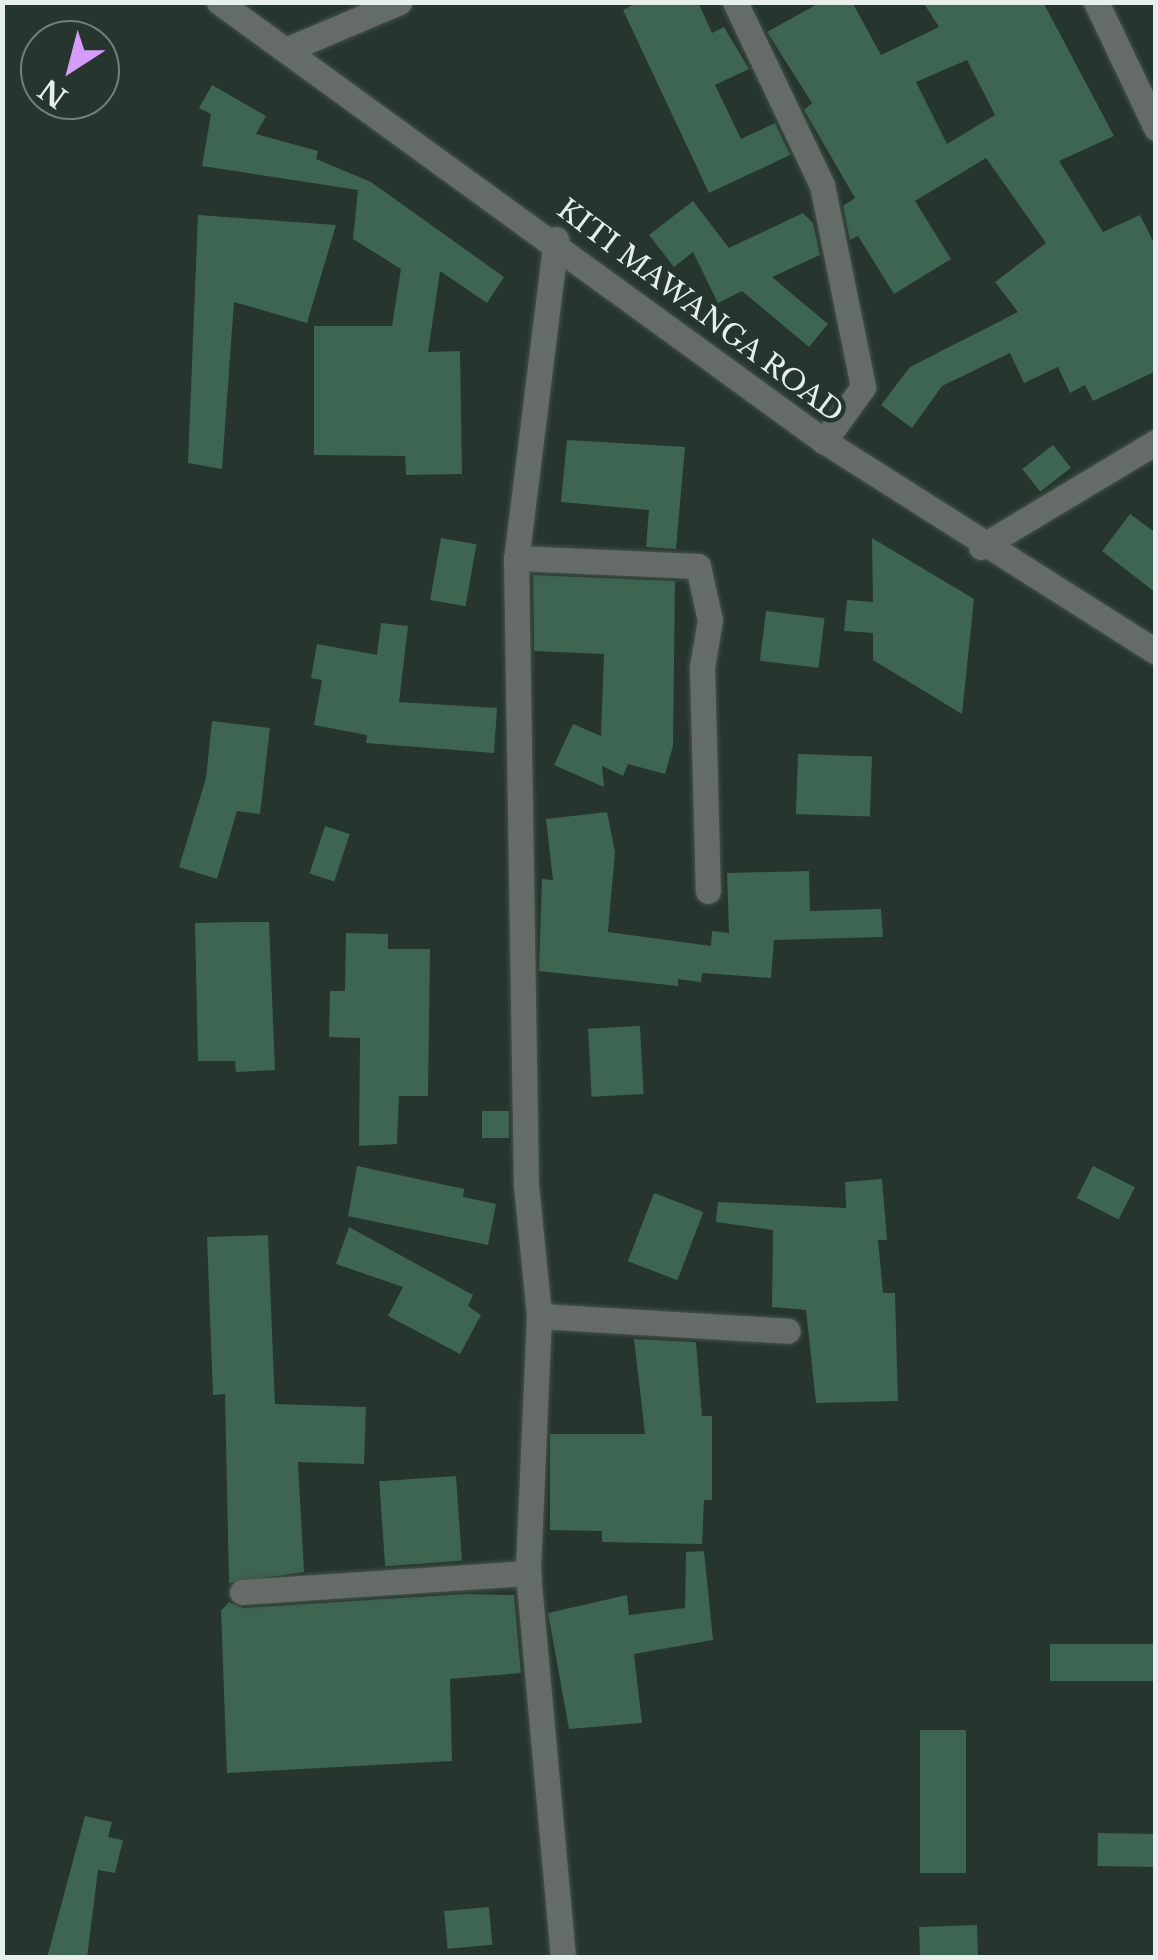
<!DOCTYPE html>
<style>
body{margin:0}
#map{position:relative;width:1158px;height:1960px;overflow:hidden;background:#26352d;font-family:"Libre Baskerville",serif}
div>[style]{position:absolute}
.building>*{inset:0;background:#3d6551;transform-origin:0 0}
.roads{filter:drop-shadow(0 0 2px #45534b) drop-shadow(0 0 2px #45534b)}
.street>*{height:25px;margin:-12.5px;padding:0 12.5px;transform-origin:12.5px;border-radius:12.5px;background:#656c68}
span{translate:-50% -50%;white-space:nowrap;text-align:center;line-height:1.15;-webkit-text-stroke:9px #26352d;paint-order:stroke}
.street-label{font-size:28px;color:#e6efea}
.frame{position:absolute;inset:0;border:5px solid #e6efea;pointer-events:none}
.north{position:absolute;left:20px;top:20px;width:100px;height:100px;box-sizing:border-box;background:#26352d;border:2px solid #737f79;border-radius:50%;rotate:216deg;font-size:28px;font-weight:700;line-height:40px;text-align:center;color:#e6efea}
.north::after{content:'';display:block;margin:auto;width:35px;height:45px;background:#d59cfb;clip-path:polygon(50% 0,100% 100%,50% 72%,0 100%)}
</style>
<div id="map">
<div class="building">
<div style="clip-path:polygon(638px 2px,698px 2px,712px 33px,724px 27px,749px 69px,715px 85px,741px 139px,775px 123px,790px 155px,709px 193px,623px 10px)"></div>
<div style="clip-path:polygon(evenodd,821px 2px,852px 2px,881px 55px,939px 27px,923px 2px,1043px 2px,1114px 136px,1059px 161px,1103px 232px,1140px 215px,1156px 247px,1156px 371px,1093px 401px,1085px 385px,1070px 393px,1058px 367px,1024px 383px,1010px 353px,942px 386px,912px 428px,881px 405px,910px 367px,1018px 312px,995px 282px,1046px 243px,986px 158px,915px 201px,951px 259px,894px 294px,858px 236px,850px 240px,843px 206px,855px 198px,804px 110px,812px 103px,767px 32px,821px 2px,967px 60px,995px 115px,947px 144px,916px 82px,967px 60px)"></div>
<div style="clip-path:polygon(212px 85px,266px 116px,256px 134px,318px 151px,316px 159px,371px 182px,504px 277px,487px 303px,440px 271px,428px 352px,460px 351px,462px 474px,406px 475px,405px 456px,314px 455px,314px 326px,392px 326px,401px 269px,353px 239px,358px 190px,202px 166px,211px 114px,199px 108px)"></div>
<div style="clip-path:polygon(693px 201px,729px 248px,803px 213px,813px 223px,820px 255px,772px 277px,828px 324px,809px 347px,742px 291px,718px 303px,693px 252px,674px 267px,649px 235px)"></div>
<div style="clip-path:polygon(198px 215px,336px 225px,307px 323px,234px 302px,222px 469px,188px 463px)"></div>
<div style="clip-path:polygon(567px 440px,685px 447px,676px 549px,646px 547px,649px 510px,561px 502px)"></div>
<div style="left:1053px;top:445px;width:29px;height:39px;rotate:52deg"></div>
<div style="clip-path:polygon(1130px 514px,1156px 533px,1156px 593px,1102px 551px)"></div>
<div style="left:441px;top:538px;width:36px;height:63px;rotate:10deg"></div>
<div style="clip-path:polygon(872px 538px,974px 599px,962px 714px,873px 660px,873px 633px,844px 631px,847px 600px,873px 602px)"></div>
<div style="clip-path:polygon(533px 575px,675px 581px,673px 746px,665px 774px,628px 764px,623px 776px,602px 766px,604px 787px,554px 765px,573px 724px,601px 736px,604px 654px,534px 651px)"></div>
<div style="left:766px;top:611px;width:59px;height:50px;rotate:7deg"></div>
<div style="clip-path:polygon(381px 623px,408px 626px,399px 702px,497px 708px,494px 753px,366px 743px,367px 735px,314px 725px,322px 680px,311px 678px,317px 644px,377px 655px)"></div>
<div style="clip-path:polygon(212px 721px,270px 728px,260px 814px,237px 811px,217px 879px,179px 867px,206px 778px)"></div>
<div style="left:798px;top:754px;width:74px;height:60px;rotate:2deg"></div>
<div style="clip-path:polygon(607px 812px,615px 852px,608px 932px,711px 946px,712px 931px,729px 933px,727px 873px,809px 871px,810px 911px,881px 909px,883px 937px,774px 940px,771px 978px,702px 973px,701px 982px,678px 979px,678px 986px,539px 971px,542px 879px,553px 880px,546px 819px)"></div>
<div style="left:325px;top:826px;width:26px;height:50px;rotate:18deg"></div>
<div style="clip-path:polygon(239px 922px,269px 922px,275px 1070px,236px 1072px,235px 1061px,198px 1061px,195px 923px)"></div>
<div style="clip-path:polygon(346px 933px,388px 934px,388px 949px,430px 949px,428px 1096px,399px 1096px,397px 1144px,359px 1146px,360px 1038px,329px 1037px,330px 991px,345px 991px)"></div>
<div style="left:640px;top:1026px;width:68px;height:52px;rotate:87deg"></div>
<div style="left:509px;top:1111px;width:27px;height:27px;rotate:90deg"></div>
<div style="clip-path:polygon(357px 1166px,464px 1189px,463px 1197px,496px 1204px,488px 1245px,348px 1216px)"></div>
<div style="left:1093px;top:1166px;width:47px;height:36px;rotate:27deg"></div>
<div style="clip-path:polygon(882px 1179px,887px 1240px,878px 1240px,883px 1293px,895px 1293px,898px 1401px,816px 1403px,806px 1310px,772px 1307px,773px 1230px,716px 1222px,718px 1202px,846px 1208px,845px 1182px)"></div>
<div style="left:654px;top:1193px;width:53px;height:73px;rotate:21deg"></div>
<div style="clip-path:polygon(349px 1227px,473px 1295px,468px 1306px,481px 1315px,460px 1354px,388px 1316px,403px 1287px,336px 1264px)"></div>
<div style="clip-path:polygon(268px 1235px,275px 1404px,366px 1407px,364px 1464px,298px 1462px,304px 1572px,229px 1583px,225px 1394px,213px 1395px,207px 1237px)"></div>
<div style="clip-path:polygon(634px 1339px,696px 1342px,702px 1416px,712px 1416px,712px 1500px,704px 1500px,702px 1544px,602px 1542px,602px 1531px,550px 1530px,550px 1434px,645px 1434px)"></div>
<div style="left:456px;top:1476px;width:85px;height:77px;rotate:86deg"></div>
<div style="clip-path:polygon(704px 1551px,713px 1640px,634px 1654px,642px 1723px,569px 1729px,548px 1613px,627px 1595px,629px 1615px,685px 1608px,686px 1552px)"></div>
<div style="clip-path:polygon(465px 1594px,514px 1595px,521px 1673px,450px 1679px,452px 1761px,227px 1773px,221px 1611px,229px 1602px,243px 1608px)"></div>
<div style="left:1156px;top:1644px;width:37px;height:106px;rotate:90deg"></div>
<div style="left:966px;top:1730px;width:143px;height:46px;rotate:90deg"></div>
<div style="clip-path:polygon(85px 1816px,112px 1822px,108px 1837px,123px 1840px,115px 1873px,98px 1870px,87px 1958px,47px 1958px)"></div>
<div style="left:1098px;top:1833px;width:58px;height:33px;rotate:1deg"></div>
<div style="left:489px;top:1907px;width:38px;height:45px;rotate:85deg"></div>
<div style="left:977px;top:1925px;width:33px;height:58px;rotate:88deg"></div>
</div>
<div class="roads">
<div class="street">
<div style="left:219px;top:2px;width:747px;rotate:35.97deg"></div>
<div style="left:824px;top:441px;width:393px;rotate:32.4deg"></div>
<div style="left:735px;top:2px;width:203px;rotate:64.6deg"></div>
<div style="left:822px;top:185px;width:206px;rotate:78.5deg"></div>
<div style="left:863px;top:387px;width:67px;rotate:125.8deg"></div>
<div style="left:1096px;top:2px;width:140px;rotate:64.5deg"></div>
<div style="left:286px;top:50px;width:123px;rotate:-23deg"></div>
<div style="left:556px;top:239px;width:321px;rotate:97.1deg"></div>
<div style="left:516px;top:558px;width:627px;rotate:89.09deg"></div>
<div style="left:526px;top:1185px;width:132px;rotate:84.3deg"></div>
<div style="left:539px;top:1316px;width:257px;rotate:92.5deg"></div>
<div style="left:528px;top:1573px;width:387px;rotate:84.8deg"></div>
<div style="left:981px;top:547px;width:204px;rotate:-31deg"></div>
<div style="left:516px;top:558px;width:182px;rotate:2.5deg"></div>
<div style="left:698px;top:566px;width:55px;rotate:77.5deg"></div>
<div style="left:710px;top:620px;width:48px;rotate:99.7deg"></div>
<div style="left:702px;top:667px;width:224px;rotate:88.5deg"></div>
<div style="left:539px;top:1316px;width:249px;rotate:3.4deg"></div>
<div style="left:242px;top:1592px;width:287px;rotate:-3.8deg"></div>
</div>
</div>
<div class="street-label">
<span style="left:700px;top:311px;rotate:37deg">KITI MAWANGA ROAD</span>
</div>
<div class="frame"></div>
<div class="north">N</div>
</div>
